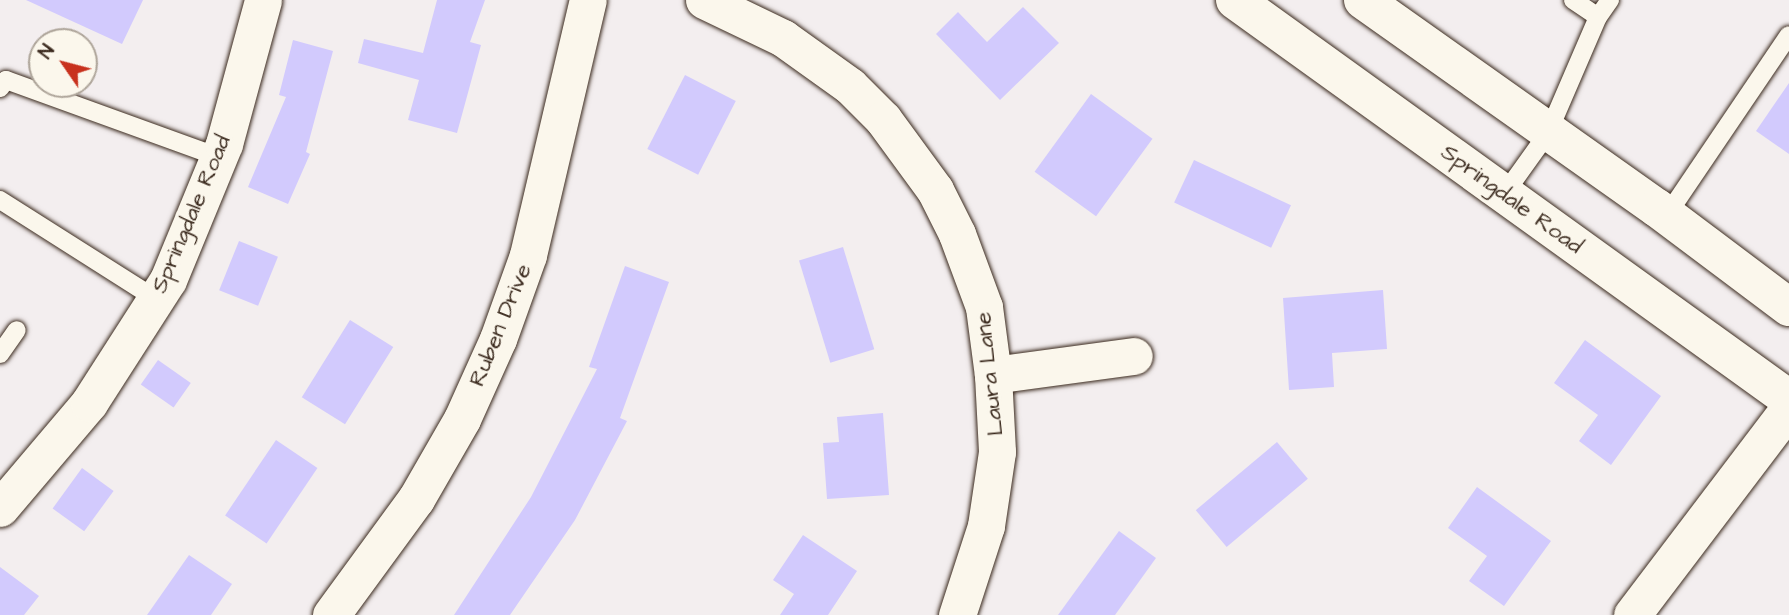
<!DOCTYPE html>
<style>
body{margin:0}
#map{position:relative;width:1789px;height:615px;overflow:hidden;background:#f3eeef;font-family:"Architects Daughter",sans-serif}
div>[style]{position:absolute}
.building>*{inset:0;background:#d2cafd;transform-origin:0 0}
.roads{filter:drop-shadow(0 0 2px #3b2a1e) drop-shadow(0 0 2px #3b2a1e)}
.service>*{height:18px;margin:-9px;padding:0 9px;transform-origin:9px;border-radius:9px;background:#fbf7ec}
.minor>*{height:37px;margin:-18.5px;padding:0 18.5px;transform-origin:18.5px;border-radius:18.5px;background:#fbf7ec}
.tertiary>*{height:38px;margin:-19px;padding:0 19px;transform-origin:19px;border-radius:19px;background:#fbf7ec}
span{translate:-50% -50%;white-space:nowrap;text-align:center;line-height:1.15;-webkit-text-stroke:6px #fbf7ec;paint-order:stroke}
.street-label{font-size:23px;color:#3b2a1e}
.north{position:absolute;left:28px;top:28px;width:70px;height:70px;box-sizing:border-box;background:#fbf7ec;border:2px solid #aea59a;border-radius:50%;rotate:305deg;font-size:19px;font-weight:700;line-height:28px;text-align:center;color:#3b2a1e}
.north::after{content:'';display:block;margin:auto;width:24px;height:32px;background:#c8321e;clip-path:polygon(50% 0,100% 100%,50% 72%,0 100%)}
</style>
<div id="map">
<div class="building">
<div style="clip-path:polygon(26px 0,143px 0,122px 44px)"></div>
<div style="clip-path:polygon(437px 0,485px 0,470px 42px,481px 45px,457px 133px,408px 120px,419px 80px,358px 63px,364px 39px,423px 53px)"></div>
<div style="clip-path:polygon(1023px 7px,1059px 43px,1000px 100px,936px 34px,958px 12px,987px 42px)"></div>
<div style="clip-path:polygon(293px 40px,333px 51px,306px 152px,310px 154px,288px 204px,248px 187px,286px 97px,279px 95px)"></div>
<div style="left:685px;top:75px;width:57px;height:83px;rotate:27deg"></div>
<div style="clip-path:polygon(1789px 83px,1789px 154px,1756px 131px)"></div>
<div style="left:1091px;top:94px;width:76px;height:96px;rotate:36deg"></div>
<div style="left:1194px;top:160px;width:107px;height:47px;rotate:25deg"></div>
<div style="left:239px;top:241px;width:42px;height:53px;rotate:22deg"></div>
<div style="left:843px;top:247px;width:107px;height:46px;rotate:73deg"></div>
<div style="clip-path:polygon(625px 266px,669px 282px,620px 418px,627px 421px,575px 520px,510px 615px,454px 615px,531px 497px,597px 369px,589px 367px)"></div>
<div style="clip-path:polygon(1383px 290px,1387px 349px,1332px 353px,1334px 387px,1289px 390px,1283px 298px)"></div>
<div style="left:350px;top:320px;width:51px;height:91px;rotate:32deg"></div>
<div style="clip-path:polygon(1585px 340px,1661px 396px,1611px 465px,1579px 441px,1598px 415px,1554px 383px)"></div>
<div style="left:158px;top:360px;width:40px;height:30px;rotate:35deg"></div>
<div style="clip-path:polygon(883px 413px,889px 495px,827px 499px,823px 443px,839px 442px,837px 417px)"></div>
<div style="left:276px;top:440px;width:50px;height:91px;rotate:34deg"></div>
<div style="left:1277px;top:442px;width:48px;height:106px;rotate:50deg"></div>
<div style="left:82px;top:468px;width:39px;height:50px;rotate:36deg"></div>
<div style="clip-path:polygon(1477px 487px,1551px 541px,1504px 606px,1469px 581px,1487px 556px,1448px 528px)"></div>
<div style="clip-path:polygon(1119px 531px,1156px 558px,1115px 615px,1058px 615px)"></div>
<div style="clip-path:polygon(803px 535px,857px 571px,828px 615px,780px 615px,794px 594px,773px 580px)"></div>
<div style="clip-path:polygon(189px 555px,232px 584px,211px 615px,147px 615px)"></div>
<div style="clip-path:polygon(0 567px,39px 596px,24px 615px,0 615px)"></div>
</div>
<div class="roads">
<div class="service">
<div style="left:1573px;top:0;width:30px;rotate:34deg"></div>
<div style="left:1598px;top:17px;width:21px;rotate:-55deg"></div>
<div style="left:0;top:88px;width:10px;rotate:-53deg"></div>
<div style="left:6px;top:80px;width:226px;rotate:19.9deg"></div>
<div style="left:1505px;top:193px;width:74px;rotate:-54.4deg"></div>
<div style="left:1548px;top:133px;width:126px;rotate:-66.7deg"></div>
<div style="left:0;top:200px;width:185px;rotate:32.4deg"></div>
<div style="left:1667px;top:215px;width:217px;rotate:-55.9deg"></div>
<div style="left:0;top:354px;width:29px;rotate:-55deg"></div>
</div>
<div class="minor">
<div style="left:704px;top:0;width:88px;rotate:25.7deg"></div>
<div style="left:783px;top:38px;width:82px;rotate:35.6deg"></div>
<div style="left:850px;top:86px;width:47px;rotate:45deg"></div>
<div style="left:883px;top:119px;width:88px;rotate:53.8deg"></div>
<div style="left:935px;top:190px;width:49px;rotate:63.4deg"></div>
<div style="left:957px;top:234px;width:78px;rotate:69.7deg"></div>
<div style="left:984px;top:307px;width:69px;rotate:82.5deg"></div>
<div style="left:993px;top:375px;width:77px;rotate:87deg"></div>
<div style="left:997px;top:452px;width:75px;rotate:98.5deg"></div>
<div style="left:986px;top:526px;width:94px;rotate:108deg"></div>
<div style="left:993px;top:375px;width:142px;rotate:-7.7deg"></div>
<div style="left:0;top:508px;width:138px;rotate:-49.7deg"></div>
<div style="left:89px;top:403px;width:146px;rotate:-57.3deg"></div>
<div style="left:168px;top:280px;width:147px;rotate:-67.6deg"></div>
<div style="left:224px;top:144px;width:149px;rotate:-74.8deg"></div>
<div style="left:331px;top:615px;width:144px;rotate:-53.8deg"></div>
<div style="left:416px;top:499px;width:92px;rotate:-60.1deg"></div>
<div style="left:462px;top:419px;width:88px;rotate:-65.8deg"></div>
<div style="left:498px;top:339px;width:89px;rotate:-70.3deg"></div>
<div style="left:528px;top:255px;width:262px;rotate:-76.8deg"></div>
<div style="left:1632px;top:615px;width:260px;rotate:-52.8deg"></div>
</div>
<div class="tertiary">
<div style="left:1235px;top:0;width:683px;rotate:35.76deg"></div>
<div style="left:1363px;top:0;width:360px;rotate:35.3deg"></div>
<div style="left:1657px;top:208px;width:165px;rotate:36.9deg"></div>
</div>
</div>
<div class="street-label">
<span style="left:1512px;top:199px;rotate:36deg">Springdale Road</span>
<span style="left:191px;top:214px;rotate:-67deg">Springdale Road</span>
<span style="left:500px;top:325px;rotate:-68deg">Ruben Drive</span>
<span style="left:989px;top:374px;rotate:-96deg">Laura Lane</span>
</div>
<div class="north">N</div>
</div>
